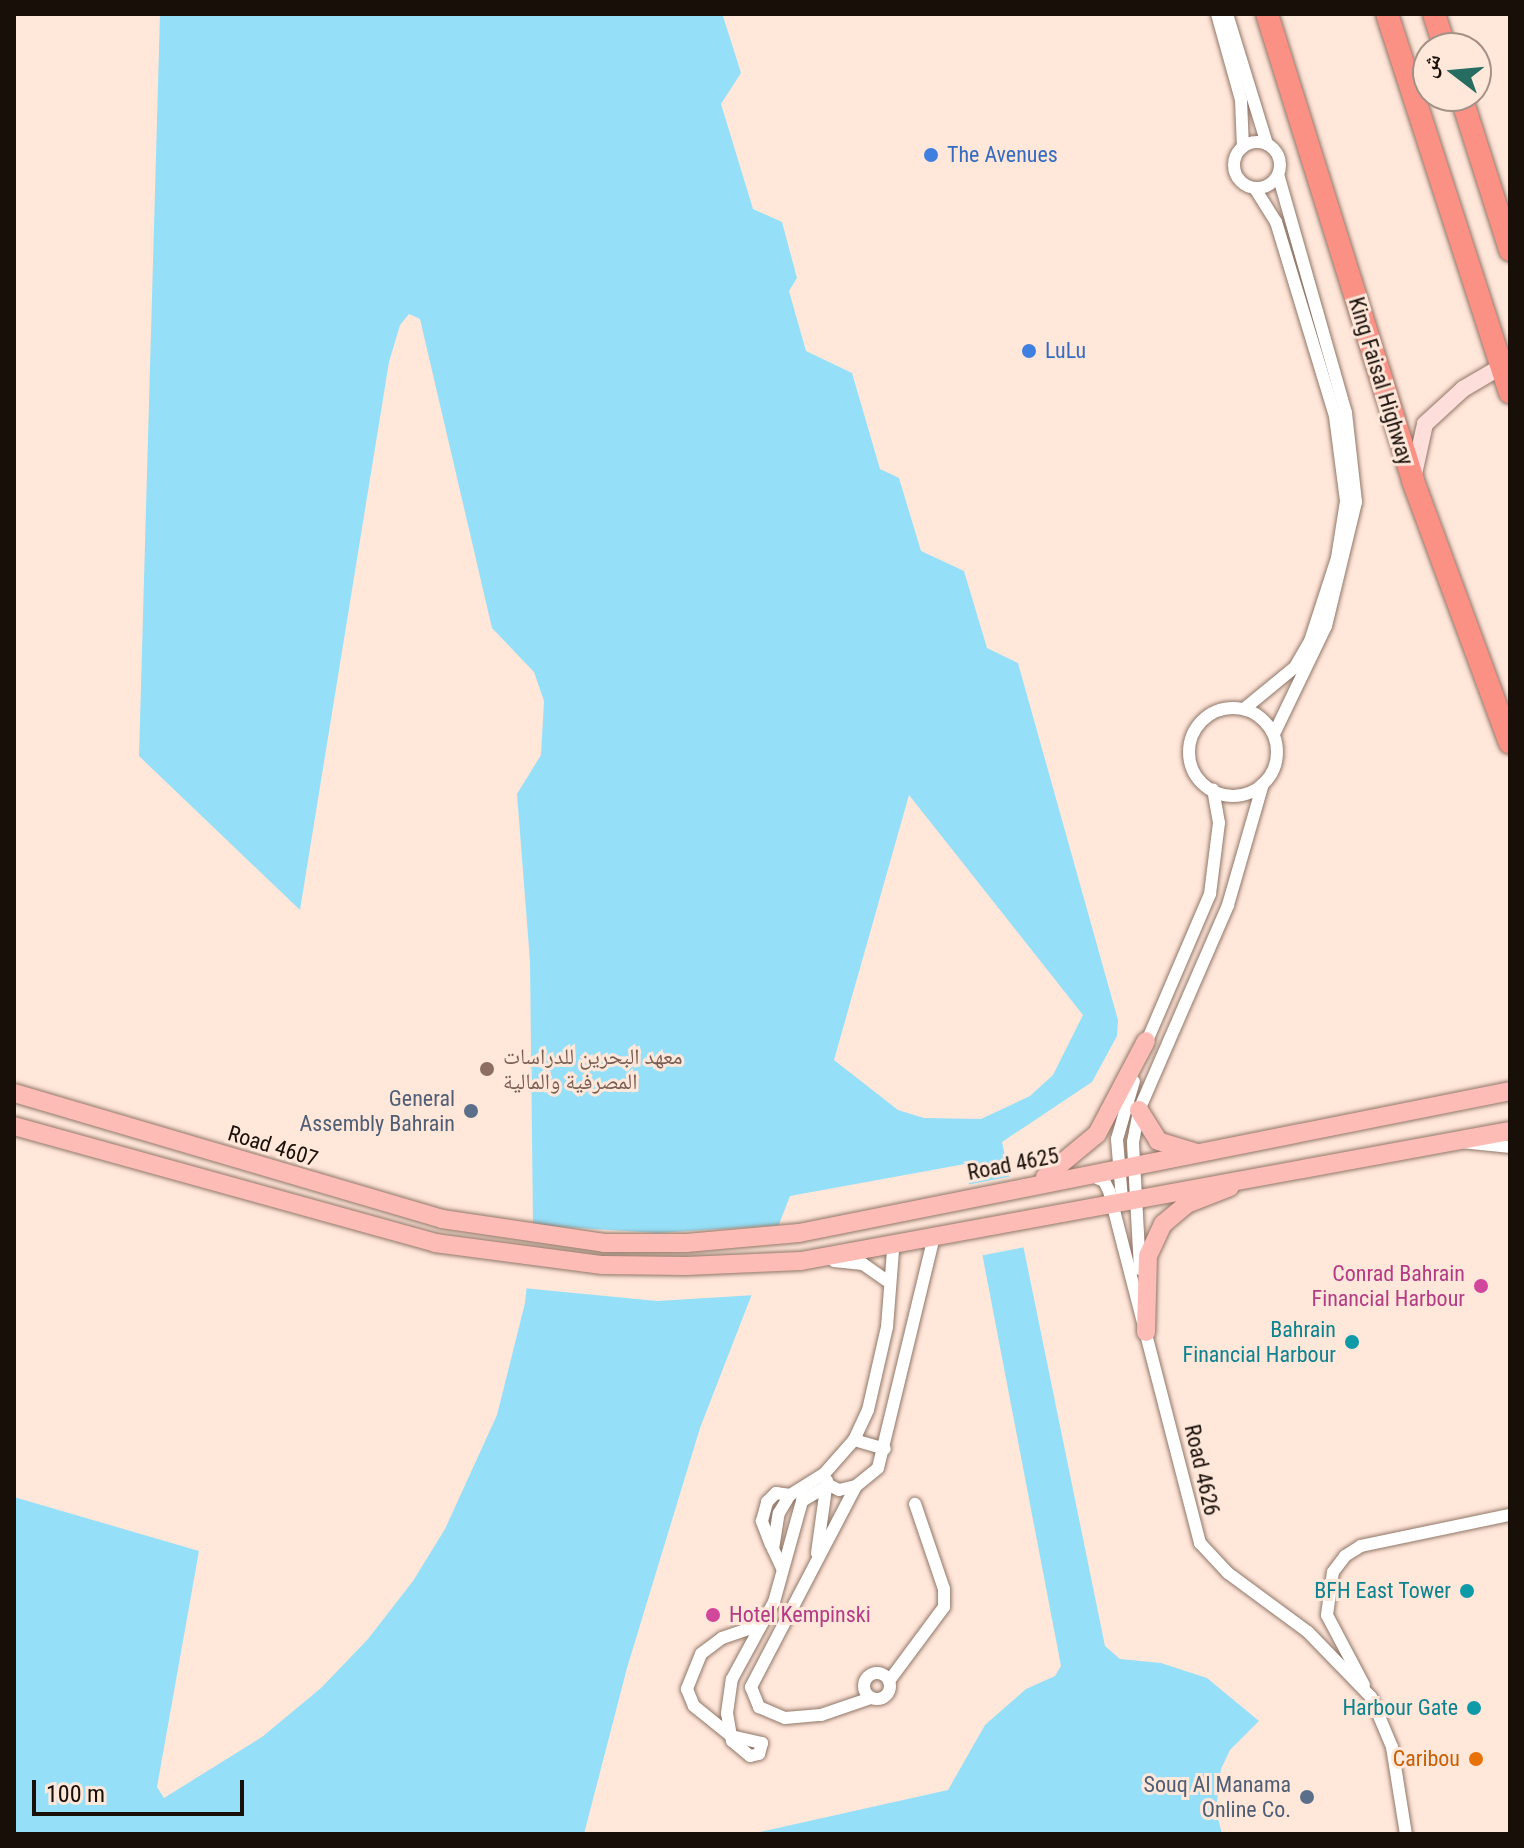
<!DOCTYPE html>
<meta charset="utf-8">
<style>
body{margin:0}
#map{position:relative;width:1524px;height:1848px;overflow:hidden;background:#ffe7da;font-family:"Roboto Condensed","Noto Naskh Arabic",sans-serif}
div>[style]{position:absolute}
.water>*{inset:0;background:#95e0f8}
.pier>*{inset:0;background:#ffe7da;transform-origin:0 0}
.roads{filter:drop-shadow(0 0 2px #917768) drop-shadow(0 0 2px #917768)}
.street>*{height:12px;margin:-6px;padding:0 6px;transform-origin:6px;border-radius:6px;background:#fff}
.street>.ring{margin:-6px;padding:0;box-sizing:content-box;background:none;border:12px solid #fff;border-radius:50%}
.secondary>*{height:16px;margin:-8px;padding:0 8px;transform-origin:8px;border-radius:8px;background:#fededa}
.primary>*{height:18px;margin:-9px;padding:0 9px;transform-origin:9px;border-radius:9px;background:#fdbcb6}
.highway>*{height:22px;margin:-11px;padding:0 11px;transform-origin:11px;border-radius:11px;background:#fb9085}
.dots>*{width:22px;height:22px;translate:-50% -50%;box-sizing:border-box;border:4px solid #ffe7da;border-radius:50%}
span{translate:-50% -50%;white-space:nowrap;text-align:center;line-height:1.15;-webkit-text-stroke:6px #ffe7da;paint-order:stroke}
.shop-label{font-size:22px;color:#366cbe}
.left{translate:0 -50%;text-align:left}
.street-label{font-size:22px;color:#180f09}
.education-label{font-size:22px;color:#785e54}
.service-label{font-size:22px;color:#4e5e75}
.right{translate:-100% -50%;text-align:right}
.hotel-label{font-size:22px;color:#b23c85}
.culture-label{font-size:22px;color:#0d838f}
.food-label{font-size:22px;color:#c56008}
.frame{position:absolute;inset:0;border:16px solid #180f09;pointer-events:none}
.north{position:absolute;left:1412px;top:32px;width:80px;height:80px;box-sizing:border-box;background:#ffe7da;border:2px solid #a39186;border-radius:50%;rotate:286deg;font-size:22px;font-weight:700;line-height:32px;text-align:center;color:#180f09}
.north::after{content:'';display:block;margin:auto;width:28px;height:36px;background:#266c60;clip-path:polygon(50% 0,100% 100%,50% 72%,0 100%)}
.scale{position:absolute;left:32px;top:1780px;width:212px;height:36px;box-sizing:border-box;border:4px solid #180f09;border-top:0;padding-left:10px;font-size:24px;line-height:28px;white-space:nowrap;color:#180f09;-webkit-text-stroke:6px #ffe7da;paint-order:stroke}
</style>
<div id="map">
<div class="water">
<div style="clip-path:polygon(evenodd,160px 14px,723px 16px,741px 73px,721px 104px,753px 209px,782px 222px,797px 278px,789px 291px,806px 351px,852px 373px,880px 469px,899px 478px,921px 551px,964px 571px,987px 648px,1018px 663px,1118px 1020px,1117px 1036px,1092px 1082px,1002px 1142px,1105px 1646px,1120px 1659px,1161px 1663px,1207px 1678px,1259px 1721px,1230px 1750px,1221px 1769px,1216px 1810px,1222px 1834px,751px 1834px,948px 1790px,985px 1725px,1026px 1689px,1055px 1676px,1061px 1666px,965px 1164px,790px 1196px,700px 1428px,627px 1668px,584px 1834px,14px 1834px,14px 1497px,199px 1551px,157px 1787px,164px 1798px,262px 1737px,321px 1688px,368px 1639px,413px 1581px,445px 1529px,497px 1415px,525px 1303px,533px 1226px,530px 961px,517px 794px,541px 755px,544px 701px,534px 672px,492px 628px,420px 319px,409px 314px,400px 325px,389px 362px,300px 910px,139px 756px,160px 14px,909px 795px,1083px 1015px,1053px 1075px,1030px 1096px,981px 1119px,924px 1118px,898px 1110px,834px 1060px,909px 795px)"></div>
</div>
<div class="pier">
<div style="left:1013px;top:1176px;width:72px;height:49px;rotate:79deg"></div>
<div style="clip-path:polygon(529px 1225px,658px 1233px,783px 1225px,756px 1295px,657px 1301px,523px 1288px)"></div>
</div>
<div class="roads">
<div class="street">
<div style="left:1217px;top:14px;width:89px;rotate:74.4deg"></div>
<div style="left:1241px;top:100px;width:47px;rotate:87.6deg"></div>
<div style="left:1227px;top:14px;width:136px;rotate:72.9deg"></div>
<div class="ring" style="left:1234px;top:142px;width:34px;height:34px"></div>
<div class="ring" style="left:1189px;top:708px;width:76px;height:76px"></div>
<div style="left:1244px;top:709px;width:66px;rotate:-39.5deg"></div>
<div style="left:1295px;top:667px;width:30px;rotate:-60deg"></div>
<div style="left:1310px;top:641px;width:87px;rotate:-72deg"></div>
<div style="left:1337px;top:558px;width:58px;rotate:-81deg"></div>
<div style="left:1346px;top:501px;width:86px;rotate:-97.4deg"></div>
<div style="left:1335px;top:416px;width:203px;rotate:-106.9deg"></div>
<div style="left:1276px;top:222px;width:40px;rotate:-122deg"></div>
<div style="left:1274px;top:734px;width:120px;rotate:-64.3deg"></div>
<div style="left:1326px;top:626px;width:128px;rotate:-76.4deg"></div>
<div style="left:1356px;top:502px;width:90px;rotate:-96.4deg"></div>
<div style="left:1346px;top:413px;width:248px;rotate:-105.9deg"></div>
<div style="left:1144px;top:1048px;width:168px;rotate:-66.8deg"></div>
<div style="left:1210px;top:894px;width:72px;rotate:-82.8deg"></div>
<div style="left:1219px;top:823px;width:34px;rotate:-100deg"></div>
<div style="left:1460px;top:1142px;width:50px;rotate:5.7deg"></div>
<div style="left:1090px;top:1175px;width:15px;rotate:23deg"></div>
<div style="left:1104px;top:1181px;width:11px;rotate:63deg"></div>
<div style="left:1109px;top:1191px;width:364px;rotate:75.5deg"></div>
<div style="left:1200px;top:1543px;width:41px;rotate:47deg"></div>
<div style="left:1228px;top:1573px;width:99px;rotate:36.4deg"></div>
<div style="left:1308px;top:1632px;width:91px;rotate:45.9deg"></div>
<div style="left:1371px;top:1697px;width:54px;rotate:67.2deg"></div>
<div style="left:1392px;top:1747px;width:88px;rotate:80.9deg"></div>
<div style="left:1122px;top:1199px;width:60px;rotate:-94.8deg"></div>
<div style="left:1117px;top:1139px;width:60px;rotate:-73.7deg"></div>
<div style="left:834px;top:1261px;width:29px;rotate:6deg"></div>
<div style="left:863px;top:1264px;width:32px;rotate:35deg"></div>
<div style="left:1140px;top:1269px;width:127px;rotate:-93.2deg"></div>
<div style="left:1133px;top:1142px;width:33px;rotate:-79deg"></div>
<div style="left:1139px;top:1110px;width:223px;rotate:-66.5deg"></div>
<div style="left:1228px;top:905px;width:126px;rotate:-73.9deg"></div>
<div style="left:854px;top:1440px;width:32px;rotate:16deg"></div>
<div style="left:856px;top:1486px;width:227px;rotate:117.6deg"></div>
<div style="left:751px;top:1687px;width:22px;rotate:68deg"></div>
<div style="left:759px;top:1707px;width:28px;rotate:23deg"></div>
<div style="left:785px;top:1718px;width:36px;rotate:-5deg"></div>
<div style="left:821px;top:1715px;width:53px;rotate:-18.8deg"></div>
<div style="left:771px;top:1545px;width:26px;rotate:-111deg"></div>
<div style="left:762px;top:1521px;width:20px;rotate:-75deg"></div>
<div style="left:767px;top:1502px;width:13px;rotate:-45deg"></div>
<div style="left:776px;top:1493px;width:14px;rotate:8deg"></div>
<div style="left:817px;top:1553px;width:73px;rotate:-82.1deg"></div>
<div style="left:782px;top:1568px;width:21px;rotate:-115deg"></div>
<div style="left:773px;top:1549px;width:36px;rotate:-81deg"></div>
<div style="left:779px;top:1513px;width:21px;rotate:-59deg"></div>
<div style="left:790px;top:1495px;width:40px;rotate:-32deg"></div>
<div style="left:824px;top:1474px;width:45px;rotate:-48.6deg"></div>
<div style="left:854px;top:1440px;width:33px;rotate:-65deg"></div>
<div style="left:868px;top:1410px;width:85px;rotate:-77.1deg"></div>
<div style="left:887px;top:1327px;width:77px;rotate:-85.5deg"></div>
<div style="left:757px;top:1626px;width:37px;rotate:161deg"></div>
<div style="left:722px;top:1638px;width:26px;rotate:143deg"></div>
<div style="left:701px;top:1654px;width:38px;rotate:112deg"></div>
<div style="left:687px;top:1689px;width:18px;rotate:68deg"></div>
<div style="left:694px;top:1706px;width:48px;rotate:39deg"></div>
<div style="left:731px;top:1736px;width:32px;rotate:13deg"></div>
<div style="left:762px;top:1743px;width:11px;rotate:105deg"></div>
<div style="left:759px;top:1754px;width:9px;rotate:167deg"></div>
<div style="left:750px;top:1756px;width:23px;rotate:-140deg"></div>
<div style="left:732px;top:1741px;width:5px;rotate:-101deg"></div>
<div style="left:731px;top:1736px;width:23px;rotate:-100deg"></div>
<div style="left:727px;top:1713px;width:34px;rotate:-82deg"></div>
<div style="left:732px;top:1679px;width:88px;rotate:-61.4deg"></div>
<div style="left:774px;top:1602px;width:105px;rotate:-74.5deg"></div>
<div style="left:802px;top:1501px;width:31px;rotate:-31deg"></div>
<div style="left:829px;top:1485px;width:11px;rotate:27deg"></div>
<div style="left:839px;top:1490px;width:17px;rotate:-13deg"></div>
<div style="left:856px;top:1486px;width:28px;rotate:-39deg"></div>
<div style="left:878px;top:1468px;width:230px;rotate:-76.4deg"></div>
<div class="ring" style="left:864px;top:1673px;width:14px;height:14px"></div>
<div style="left:889px;top:1681px;width:92px;rotate:-53.4deg"></div>
<div style="left:944px;top:1607px;width:18px;rotate:-90deg"></div>
<div style="left:944px;top:1589px;width:90px;rotate:-108.8deg"></div>
<div style="left:1364px;top:1685px;width:79px;rotate:-117.9deg"></div>
<div style="left:1327px;top:1615px;width:43px;rotate:-82.1deg"></div>
<div style="left:1333px;top:1572px;width:20px;rotate:-53deg"></div>
<div style="left:1345px;top:1556px;width:19px;rotate:-32deg"></div>
<div style="left:1361px;top:1546px;width:152px;rotate:-11.8deg"></div>
</div>
<div class="secondary">
<div style="left:1414px;top:474px;width:51px;rotate:-77.6deg"></div>
<div style="left:1425px;top:424px;width:52px;rotate:-42.6deg"></div>
<div style="left:1463px;top:389px;width:53px;rotate:-30.4deg"></div>
</div>
<div class="primary">
<div style="left:14px;top:1093px;width:446px;rotate:16.4deg"></div>
<div style="left:442px;top:1219px;width:164px;rotate:8.4deg"></div>
<div style="left:604px;top:1243px;width:82px"></div>
<div style="left:686px;top:1243px;width:113px;rotate:-5.1deg"></div>
<div style="left:799px;top:1233px;width:725px;rotate:-11.29deg"></div>
<div style="left:1139px;top:1110px;width:36px;rotate:58deg"></div>
<div style="left:1158px;top:1141px;width:41px;rotate:17.1deg"></div>
<div style="left:14px;top:1126px;width:437px;rotate:15.5deg"></div>
<div style="left:435px;top:1243px;width:169px;rotate:7.5deg"></div>
<div style="left:603px;top:1265px;width:83px;rotate:0.7deg"></div>
<div style="left:686px;top:1266px;width:115px;rotate:-2.5deg"></div>
<div style="left:801px;top:1261px;width:721px;rotate:-10.39deg"></div>
<div style="left:1045px;top:1177px;width:67px;rotate:-39.6deg"></div>
<div style="left:1097px;top:1134px;width:105px;rotate:-62.2deg"></div>
<div style="left:1146px;top:1332px;width:76px;rotate:-88.5deg"></div>
<div style="left:1148px;top:1256px;width:35px;rotate:-65deg"></div>
<div style="left:1163px;top:1224px;width:31px;rotate:-40deg"></div>
<div style="left:1187px;top:1204px;width:46px;rotate:-21.6deg"></div>
</div>
<div class="highway">
<div style="left:1267px;top:14px;width:489px;rotate:72.6deg"></div>
<div style="left:1413px;top:481px;width:279px;rotate:69.7deg"></div>
<div style="left:1387px;top:14px;width:398px;rotate:72deg"></div>
<div style="left:1434px;top:14px;width:36px;rotate:72deg"></div>
<div style="left:1461px;top:96px;width:162px;rotate:72.3deg"></div>
</div>
</div>
<div class="dots">
<div style="left:931px;top:155px;background:#3f7fe0"></div>
<div style="left:1029px;top:351px;background:#3f7fe0"></div>
<div style="left:487px;top:1069px;background:#8d6e63"></div>
<div style="left:471px;top:1111px;background:#5c6f8a"></div>
<div style="left:1481px;top:1286px;background:#d1479c"></div>
<div style="left:1352px;top:1342px;background:#0f9aa8"></div>
<div style="left:1467px;top:1591px;background:#0f9aa8"></div>
<div style="left:713px;top:1615px;background:#d1479c"></div>
<div style="left:1474px;top:1708px;background:#0f9aa8"></div>
<div style="left:1476px;top:1759px;background:#e8710a"></div>
<div style="left:1307px;top:1797px;background:#5c6f8a"></div>
</div>
<div class="shop-label">
<span class="left" style="left:947px;top:155px">The Avenues</span>
<span class="left" style="left:1045px;top:351px">LuLu</span>
</div>
<div class="street-label">
<span style="left:1381px;top:381px;rotate:73deg">King Faisal Highway</span>
<span style="left:273px;top:1146px;rotate:17deg">Road 4607</span>
<span style="left:1013px;top:1164px;rotate:-11deg">Road 4625</span>
<span style="left:1202px;top:1470px;rotate:77deg">Road 4626</span>
</div>
<div class="education-label">
<span class="left" style="left:503px;top:1069px">معهد البحرين للدراسات<br>المصرفية والمالية</span>
</div>
<div class="service-label">
<span class="right" style="left:455px;top:1111px">General<br>Assembly Bahrain</span>
<span class="right" style="left:1291px;top:1797px">Souq Al Manama<br>Online Co.</span>
</div>
<div class="hotel-label">
<span class="right" style="left:1465px;top:1286px">Conrad Bahrain<br>Financial Harbour</span>
<span class="left" style="left:729px;top:1615px">Hotel Kempinski</span>
</div>
<div class="culture-label">
<span class="right" style="left:1336px;top:1342px">Bahrain<br>Financial Harbour</span>
<span class="right" style="left:1451px;top:1591px">BFH East Tower</span>
<span class="right" style="left:1458px;top:1708px">Harbour Gate</span>
</div>
<div class="food-label">
<span class="right" style="left:1460px;top:1759px">Caribou</span>
</div>
<div class="frame"></div>
<div class="north">ش</div>
<div class="scale">100 m</div>
</div>
